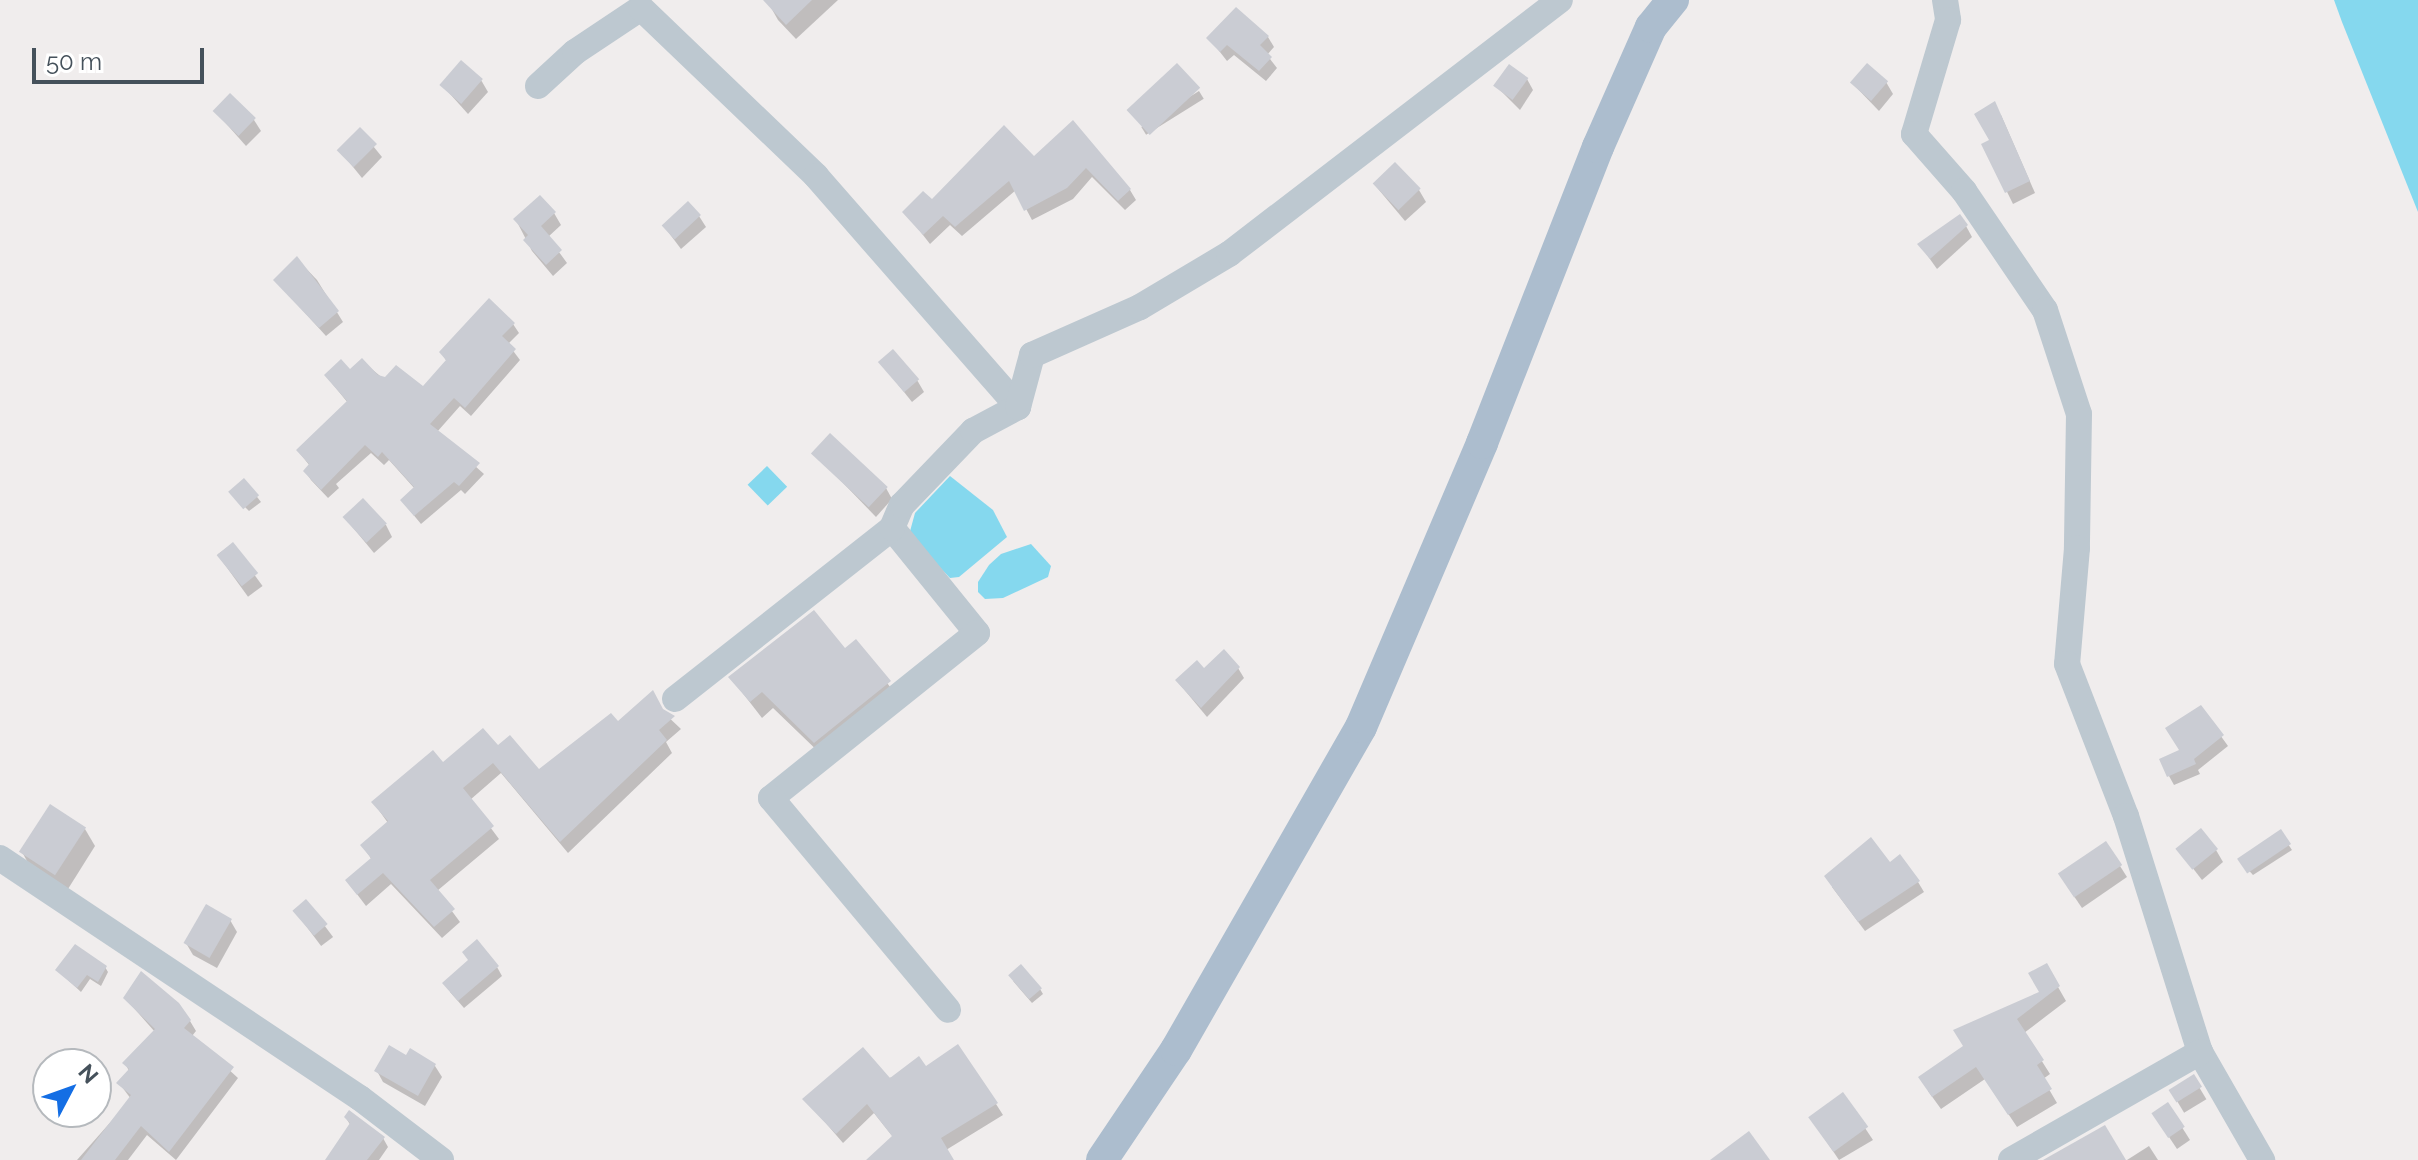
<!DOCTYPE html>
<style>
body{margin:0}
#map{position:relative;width:2418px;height:1160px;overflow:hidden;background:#f0eded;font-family:Raleway,sans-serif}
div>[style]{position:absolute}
.water>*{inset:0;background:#85d8ee;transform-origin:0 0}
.shadow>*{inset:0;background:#0003;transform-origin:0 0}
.building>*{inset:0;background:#caccd3;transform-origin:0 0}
.minor>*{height:26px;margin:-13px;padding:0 13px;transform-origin:13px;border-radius:13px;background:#bdc8d0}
.major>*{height:32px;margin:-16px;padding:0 16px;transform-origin:16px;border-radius:16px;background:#acbdce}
span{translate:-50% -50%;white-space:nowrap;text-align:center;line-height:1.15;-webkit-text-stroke:6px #fff;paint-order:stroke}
.north{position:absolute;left:32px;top:1048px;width:80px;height:80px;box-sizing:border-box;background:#fff;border:2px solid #b5b9bd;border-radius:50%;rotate:49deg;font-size:22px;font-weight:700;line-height:32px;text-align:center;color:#45515b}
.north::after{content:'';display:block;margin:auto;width:28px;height:36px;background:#146ee4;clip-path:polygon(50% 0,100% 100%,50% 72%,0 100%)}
.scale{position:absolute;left:32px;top:48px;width:172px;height:36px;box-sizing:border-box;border:4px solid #45515b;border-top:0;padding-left:10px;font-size:24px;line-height:28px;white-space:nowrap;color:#45515b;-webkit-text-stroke:6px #fff;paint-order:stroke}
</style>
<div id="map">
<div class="water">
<div style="clip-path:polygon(2334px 0,2418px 0,2418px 212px,2342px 22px)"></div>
<div style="left:767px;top:466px;width:29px;height:27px;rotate:46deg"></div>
<div style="clip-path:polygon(950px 476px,993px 510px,1007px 537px,959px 577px,950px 578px,909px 535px,915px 513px)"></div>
<div style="clip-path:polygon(1031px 544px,1051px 566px,1048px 577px,1003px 598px,985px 599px,978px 592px,978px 582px,989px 565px,1001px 554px)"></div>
</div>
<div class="shadow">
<div style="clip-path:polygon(773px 0,838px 0,796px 39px,778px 20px,769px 4px)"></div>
<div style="clip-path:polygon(1268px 37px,1274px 47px,1267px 55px,1277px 68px,1266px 81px,1234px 55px,1227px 61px,1209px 38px)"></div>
<div style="clip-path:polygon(1527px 79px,1533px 90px,1520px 110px,1496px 86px)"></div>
<div style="clip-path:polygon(481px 80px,488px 92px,468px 114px,442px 85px)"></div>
<div style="clip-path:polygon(1886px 82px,1893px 94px,1879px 111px,1853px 84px)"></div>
<div style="left:1199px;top:91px;width:9px;height:68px;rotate:58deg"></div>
<div style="clip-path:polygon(215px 111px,254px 120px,261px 131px,246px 146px)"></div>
<div style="clip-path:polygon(2001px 115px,2035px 193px,2013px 204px,1984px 145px,1992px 141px)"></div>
<div style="clip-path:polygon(1072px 123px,1130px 190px,1136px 200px,1125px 210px,1092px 177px,1073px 199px,1032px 220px,1016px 190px,962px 236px,950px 225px,930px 244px,905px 212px,1034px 159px)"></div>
<div style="clip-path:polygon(360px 130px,382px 157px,362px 178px,340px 151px)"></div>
<div style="clip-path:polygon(1374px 184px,1419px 190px,1426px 202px,1405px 221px)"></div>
<div style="clip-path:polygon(554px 213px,561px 225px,548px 237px,567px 263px,553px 276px,532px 251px,516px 220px)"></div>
<div style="clip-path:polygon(699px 216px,706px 227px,681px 249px,663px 225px)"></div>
<div style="clip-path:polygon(1966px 226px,1972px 237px,1937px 269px,1920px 245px)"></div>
<div style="clip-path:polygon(297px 259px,317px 280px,343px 322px,326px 336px,275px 280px)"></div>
<div style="clip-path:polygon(513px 324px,519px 333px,508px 344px,520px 360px,471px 416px,460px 406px,437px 432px,484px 474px,465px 494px,461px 490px,421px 524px,402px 501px,415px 489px,389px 460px,384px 465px,371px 453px,336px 484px,339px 488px,328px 498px,311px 480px,305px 471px,310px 466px,298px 451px,348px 403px,326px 376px,350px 372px,362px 361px,385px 380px,423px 389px,447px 362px,441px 352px)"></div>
<div style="clip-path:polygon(880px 362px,917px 380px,924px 392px,912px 402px)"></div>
<div style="clip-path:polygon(814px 453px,886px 488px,892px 499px,876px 517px)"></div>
<div style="clip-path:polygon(244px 480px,261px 502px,249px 511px,234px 496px)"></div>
<div style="clip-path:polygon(345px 518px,386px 525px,392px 537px,374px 553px)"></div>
<div style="left:232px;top:544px;width:52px;height:18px;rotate:54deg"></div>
<div style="clip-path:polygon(856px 642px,900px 700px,826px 759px,773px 708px,762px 718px,731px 678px,845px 651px)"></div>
<div style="clip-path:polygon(1238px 668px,1244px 678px,1207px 717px,1177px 681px,1204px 671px)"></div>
<div style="clip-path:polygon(2200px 707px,2228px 746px,2198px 770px,2200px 774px,2174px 785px,2169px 776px)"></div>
<div style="clip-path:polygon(663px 712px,681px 729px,666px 742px,672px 753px,568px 853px,501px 773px,470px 800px,499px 839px,437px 891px,460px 922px,442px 938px,391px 884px,366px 906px,347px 881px,372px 860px,362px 845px,388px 823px,373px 802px,443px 765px,498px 748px,539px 772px,617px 724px)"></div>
<div style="clip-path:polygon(85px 829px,95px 846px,68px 889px,32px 870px,22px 852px)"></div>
<div style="clip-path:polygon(2280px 832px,2292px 850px,2253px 875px,2242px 863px)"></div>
<div style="clip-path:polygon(2106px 844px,2127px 877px,2082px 908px,2067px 886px)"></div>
<div style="clip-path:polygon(2178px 849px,2216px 850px,2223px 862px,2202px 880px)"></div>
<div style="clip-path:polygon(1889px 865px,1918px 882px,1924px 892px,1865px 931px,1832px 887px)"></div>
<div style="left:306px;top:901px;width:45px;height:15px;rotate:53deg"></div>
<div style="clip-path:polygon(230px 920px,237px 932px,217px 968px,193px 955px,186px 943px)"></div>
<div style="clip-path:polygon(2046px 966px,2066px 1001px,2024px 1033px,2050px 1074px,2043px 1079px,2057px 1103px,2017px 1127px,1985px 1079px,1941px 1109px,1928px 1091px,2041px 993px)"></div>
<div style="clip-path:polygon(105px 967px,108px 972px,101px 986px,90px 979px,81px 992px,57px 970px)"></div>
<div style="clip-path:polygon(497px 967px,502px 976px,464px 1008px,450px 992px)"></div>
<div style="clip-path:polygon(1013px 981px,1040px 989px,1043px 994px,1032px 1003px)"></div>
<div style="clip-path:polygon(125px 998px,190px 1021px,196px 1031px,192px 1036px,238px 1078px,176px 1160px,147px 1135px,128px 1160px,77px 1160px,131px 1099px,119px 1083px,129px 1071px,125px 1063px,155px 1032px)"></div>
<div style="clip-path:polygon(407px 1058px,435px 1066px,442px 1077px,425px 1106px,383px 1082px,377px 1071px)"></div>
<div style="clip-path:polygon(925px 1069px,996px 1104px,1003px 1115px,946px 1150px,952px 1160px,869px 1160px,893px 1137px,874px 1113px,843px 1143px,805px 1099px)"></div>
<div style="left:2193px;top:1077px;width:26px;height:26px;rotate:59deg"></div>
<div style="clip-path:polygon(1843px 1095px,1873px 1140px,1839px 1160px,1818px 1129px)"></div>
<div style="clip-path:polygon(2168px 1105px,2190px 1140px,2177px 1149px,2161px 1125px)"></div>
<div style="clip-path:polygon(346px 1118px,383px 1138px,388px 1147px,379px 1160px,335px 1160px,351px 1126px)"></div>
<div style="clip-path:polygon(2149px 1146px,2158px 1160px,2127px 1160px)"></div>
</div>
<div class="building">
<div style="clip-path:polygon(763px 0,812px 0,786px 25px)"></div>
<div style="clip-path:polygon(1236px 7px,1269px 36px,1260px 45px,1272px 57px,1259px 71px,1227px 45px,1220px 52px,1206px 38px)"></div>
<div style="left:461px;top:60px;width:29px;height:33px;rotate:41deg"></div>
<div style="left:1177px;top:63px;width:34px;height:69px;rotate:47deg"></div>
<div style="left:1867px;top:63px;width:28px;height:26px;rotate:41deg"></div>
<div style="left:1509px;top:64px;width:24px;height:27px;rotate:36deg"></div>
<div style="left:230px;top:93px;width:36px;height:25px;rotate:44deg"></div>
<div style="clip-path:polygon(1995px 101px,2030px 181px,2005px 193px,1981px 144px,1989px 140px,1974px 114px)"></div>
<div style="clip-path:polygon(1073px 120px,1131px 189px,1118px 201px,1086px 168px,1067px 188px,1024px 211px,1009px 181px,955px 227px,943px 216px,923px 235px,902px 212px,923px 191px,932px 199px,1004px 125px,1034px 156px)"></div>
<div style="left:360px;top:127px;width:24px;height:33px;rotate:45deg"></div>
<div style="left:1395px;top:162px;width:37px;height:31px;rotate:46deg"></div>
<div style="clip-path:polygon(540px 195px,556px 212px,541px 226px,562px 250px,546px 265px,523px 240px,528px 235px,513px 219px)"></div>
<div style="left:688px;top:201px;width:19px;height:36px;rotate:47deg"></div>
<div style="clip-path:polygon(1960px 214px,1968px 225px,1930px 259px,1917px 244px)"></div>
<div style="clip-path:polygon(297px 256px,339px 311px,319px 328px,273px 280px)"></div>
<div style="clip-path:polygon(489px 298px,515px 323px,502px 336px,516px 349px,465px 408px,454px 398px,430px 424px,480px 463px,459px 486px,454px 482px,414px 516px,400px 500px,414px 487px,382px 452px,378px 457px,365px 445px,321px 490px,303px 471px,309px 464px,296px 450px,347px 401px,324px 375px,341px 359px,350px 369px,362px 358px,378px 375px,385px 377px,396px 365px,423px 386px,446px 360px,439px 352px)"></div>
<div style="left:893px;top:349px;width:40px;height:20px;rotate:49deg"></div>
<div style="left:830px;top:433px;width:79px;height:28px;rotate:43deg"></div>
<div style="left:244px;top:478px;width:23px;height:21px;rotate:49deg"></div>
<div style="left:363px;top:498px;width:35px;height:28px;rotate:47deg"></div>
<div style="left:233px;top:542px;width:40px;height:21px;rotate:51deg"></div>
<div style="clip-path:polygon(814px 610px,845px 648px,856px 639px,891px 681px,814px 743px,762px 692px,750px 702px,728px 677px)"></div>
<div style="clip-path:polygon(1224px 649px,1240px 667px,1201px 708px,1175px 680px,1197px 660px,1204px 668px)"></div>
<div style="clip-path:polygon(653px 690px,663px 709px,675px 716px,659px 730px,667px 740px,560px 842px,493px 763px,463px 788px,494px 826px,430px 880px,455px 909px,434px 927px,383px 873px,357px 895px,345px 880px,371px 858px,360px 845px,388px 821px,371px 802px,433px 750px,443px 762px,483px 728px,498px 745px,510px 735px,539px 769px,611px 713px,618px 721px)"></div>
<div style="clip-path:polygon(2201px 705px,2224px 735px,2194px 759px,2196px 764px,2167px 777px,2159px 759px,2179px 750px,2165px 728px)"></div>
<div style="left:50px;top:804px;width:43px;height:57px;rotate:33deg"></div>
<div style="left:2201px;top:828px;width:27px;height:33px;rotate:51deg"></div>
<div style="left:2281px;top:829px;width:18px;height:53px;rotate:56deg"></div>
<div style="clip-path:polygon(1871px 837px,1890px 862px,1900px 854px,1920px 881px,1858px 922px,1824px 876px)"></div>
<div style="left:2106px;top:841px;width:29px;height:58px;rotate:56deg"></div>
<div style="left:306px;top:899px;width:33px;height:18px;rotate:49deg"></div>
<div style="left:206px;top:904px;width:30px;height:45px;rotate:30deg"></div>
<div style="clip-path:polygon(477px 939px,499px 966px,458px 1001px,442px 983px,468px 960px,462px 952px)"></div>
<div style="clip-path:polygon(75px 944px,107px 966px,98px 982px,87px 975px,77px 988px,55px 970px)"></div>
<div style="clip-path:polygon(2047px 963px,2060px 986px,2017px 1019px,2044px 1060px,2037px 1065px,2052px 1089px,2008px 1115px,1976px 1067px,1932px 1097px,1918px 1077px,1963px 1046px,1953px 1030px,2039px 992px,2028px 973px)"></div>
<div style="left:1021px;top:964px;width:32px;height:17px;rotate:49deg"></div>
<div style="clip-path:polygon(141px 971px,179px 1003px,191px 1020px,184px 1028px,234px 1067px,169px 1152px,141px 1126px,115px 1160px,81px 1160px,131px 1095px,116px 1083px,129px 1069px,122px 1063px,155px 1029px,123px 998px)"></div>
<div style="clip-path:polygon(958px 1044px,998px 1103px,941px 1138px,954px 1160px,866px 1160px,892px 1136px,867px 1104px,836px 1134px,802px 1099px,863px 1047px,890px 1078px,919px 1056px,926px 1066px)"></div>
<div style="clip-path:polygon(389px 1045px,406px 1055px,410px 1048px,436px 1064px,418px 1096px,374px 1071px)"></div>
<div style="left:2194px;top:1074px;width:15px;height:30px;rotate:58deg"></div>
<div style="left:1843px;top:1092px;width:43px;height:43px;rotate:54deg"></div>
<div style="left:2168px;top:1102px;width:30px;height:20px;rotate:56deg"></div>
<div style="clip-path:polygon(349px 1110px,385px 1137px,367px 1160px,325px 1160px,350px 1123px,344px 1117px)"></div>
<div style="clip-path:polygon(2105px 1125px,2126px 1160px,2043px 1160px)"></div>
<div style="clip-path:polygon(1749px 1131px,1770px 1160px,1710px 1160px)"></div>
</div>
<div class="minor">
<div style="left:1945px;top:0;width:20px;rotate:81deg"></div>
<div style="left:1948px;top:20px;width:119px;rotate:106.6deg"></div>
<div style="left:1914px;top:134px;width:76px;rotate:48.7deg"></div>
<div style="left:1964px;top:191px;width:144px;rotate:55.8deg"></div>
<div style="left:2045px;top:310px;width:109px;rotate:71.9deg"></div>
<div style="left:2079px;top:414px;width:134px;rotate:90.9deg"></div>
<div style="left:2077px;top:548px;width:116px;rotate:94.9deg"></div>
<div style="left:2067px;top:664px;width:163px;rotate:68.8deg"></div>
<div style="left:2126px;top:816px;width:247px;rotate:72.6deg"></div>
<div style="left:2200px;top:1052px;width:125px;rotate:60.1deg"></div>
<div style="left:538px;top:86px;width:50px;rotate:-42.6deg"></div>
<div style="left:575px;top:52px;width:79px;rotate:-33.7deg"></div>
<div style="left:641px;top:8px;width:243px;rotate:43.8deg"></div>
<div style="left:816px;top:176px;width:307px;rotate:48.8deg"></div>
<div style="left:892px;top:528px;width:135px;rotate:51deg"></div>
<div style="left:977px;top:633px;width:264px;rotate:141.3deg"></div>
<div style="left:771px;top:798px;width:276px;rotate:50.1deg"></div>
<div style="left:675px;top:699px;width:276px;rotate:-38.2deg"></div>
<div style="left:892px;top:528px;width:25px;rotate:-67deg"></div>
<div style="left:902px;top:505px;width:103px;rotate:-46.2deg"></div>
<div style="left:973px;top:431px;width:51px;rotate:-28.1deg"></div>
<div style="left:1018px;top:407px;width:54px;rotate:-74.9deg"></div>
<div style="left:1032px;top:355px;width:118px;rotate:-24deg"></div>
<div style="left:1140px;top:307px;width:104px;rotate:-30.8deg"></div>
<div style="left:1229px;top:254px;width:417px;rotate:-37.5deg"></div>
<div style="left:0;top:858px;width:433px;rotate:33.7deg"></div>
<div style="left:360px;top:1098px;width:102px;rotate:37.4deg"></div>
<div style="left:2011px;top:1160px;width:218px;rotate:-29.7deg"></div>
</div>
<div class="major">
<div style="left:1102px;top:1160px;width:133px;rotate:-56.1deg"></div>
<div style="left:1176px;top:1050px;width:372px;rotate:-60.2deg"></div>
<div style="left:1361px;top:727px;width:309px;rotate:-66.9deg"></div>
<div style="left:1482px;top:443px;width:318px;rotate:-68.6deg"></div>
<div style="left:1598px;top:147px;width:131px;rotate:-66.2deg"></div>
<div style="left:1651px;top:27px;width:35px;rotate:-51deg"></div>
</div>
<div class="north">N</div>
<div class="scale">50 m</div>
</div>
